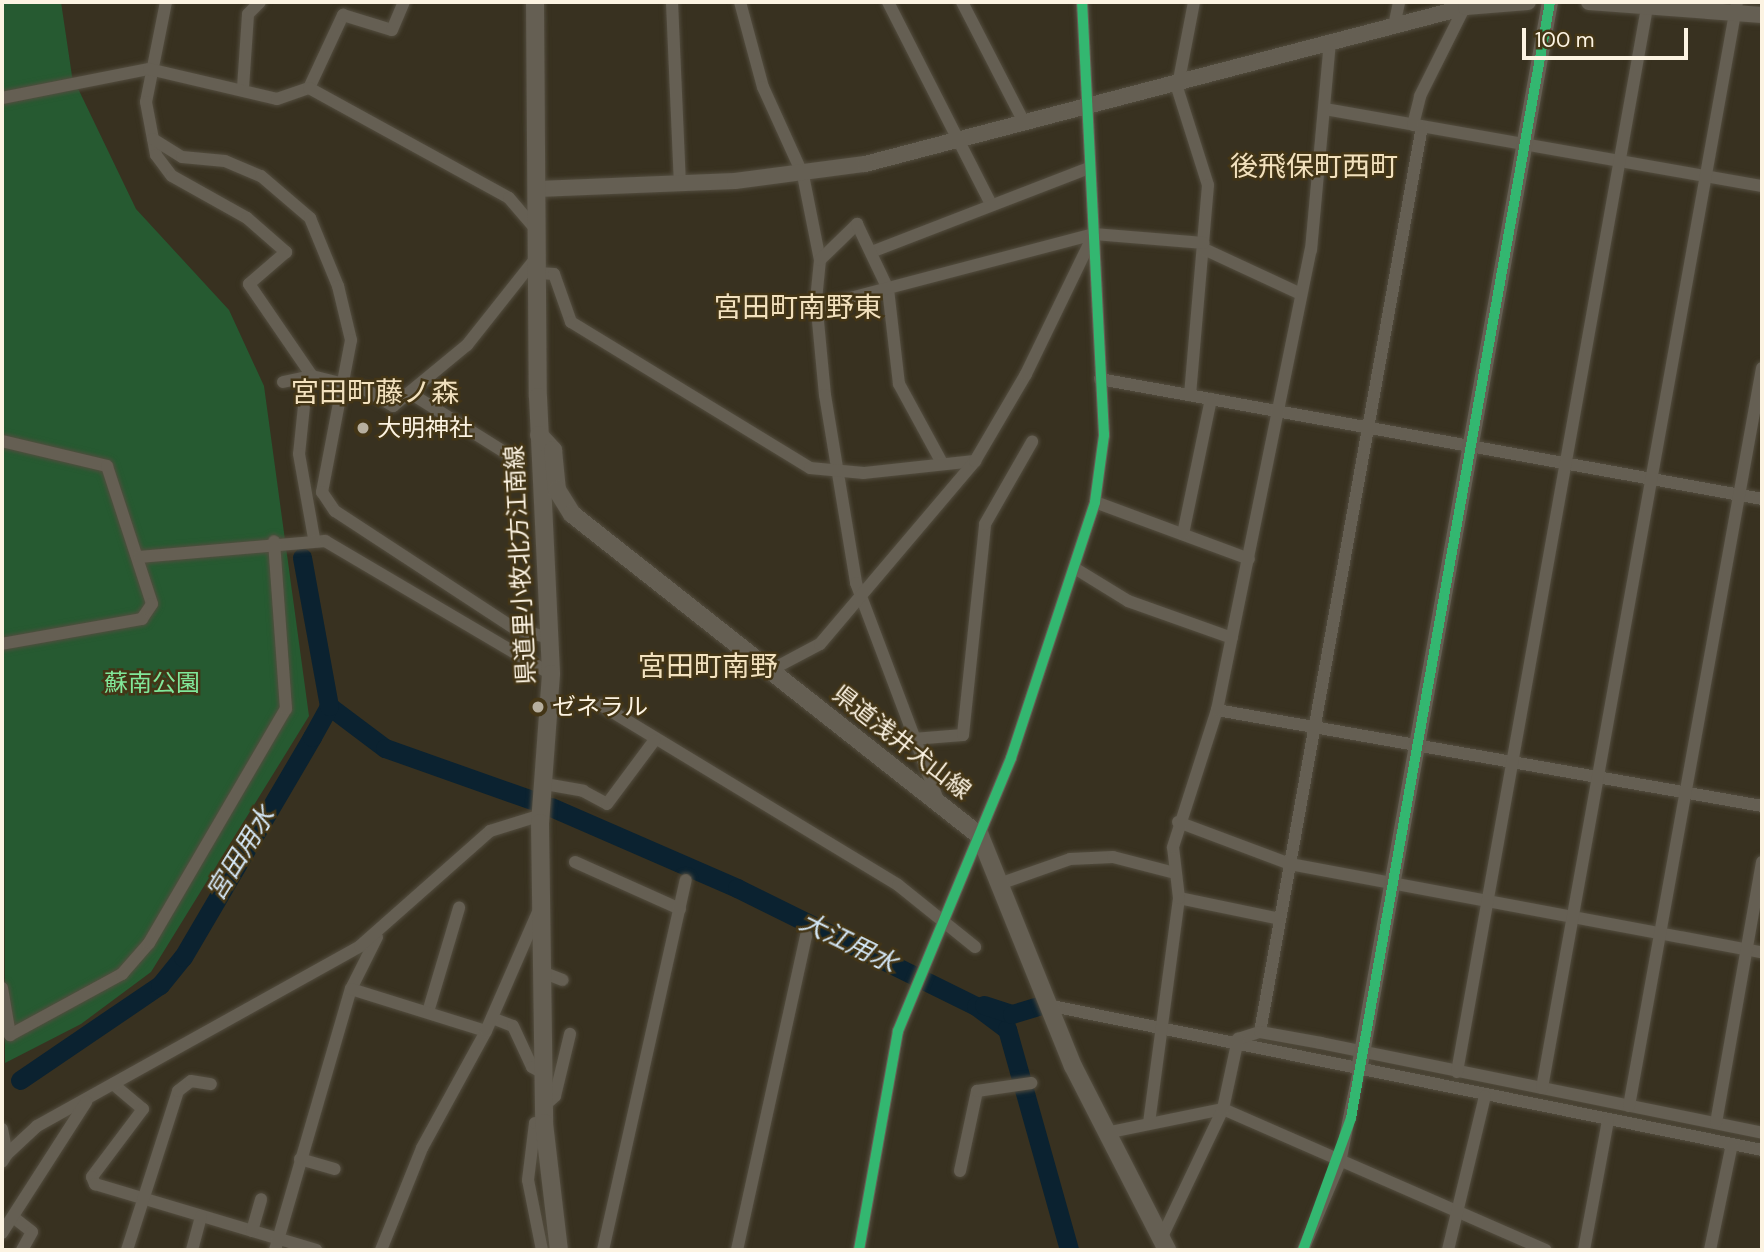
<!DOCTYPE html>
<meta charset="utf-8">
<style>
body{margin:0}
#map{position:relative;width:1764px;height:1252px;overflow:hidden;background:#383120;font-family:"DM Sans","Noto Sans JP",sans-serif}
div>[style]{position:absolute}
.green>*{inset:0;background:#265a31}
.river>*{height:19px;margin:-9.5px;padding:0 9.5px;transform-origin:9.5px;border-radius:9.5px;background:#0b2230}
.roads{filter:drop-shadow(0 0 2px #534d3f) drop-shadow(0 0 2px #534d3f)}
.minor>*{height:12px;margin:-6px;padding:0 6px;transform-origin:6px;border-radius:6px;background:#655f53}
.tertiary>*{height:16px;margin:-8px;padding:0 8px;transform-origin:8px;border-radius:8px;background:#655f53}
.secondary>*{height:18px;margin:-9px;padding:0 9px;transform-origin:9px;border-radius:9px;background:#655f53}
.cycleway>*{height:10px;margin:-5px;padding:0 5px;transform-origin:5px;border-radius:5px;background:#33b770}
.dots>*{width:19px;height:19px;translate:-50% -50%;box-sizing:border-box;border:4px solid #433516;border-radius:50%}
span{translate:-50% -50%;white-space:nowrap;text-align:center;line-height:1.15;-webkit-text-stroke:5px #433516;paint-order:stroke}
.poi-label{font-size:24px;color:#fcf3e2}
.left{translate:0 -50%;text-align:left}
.street-label{font-size:24px;color:#fcf3e2}
.park-label{font-size:24px;color:#81e799}
.water-label{font-size:26px;color:#d3e6f5;font-style:italic}
.quarter-label{font-size:28px;color:#f2e1be}
.frame{position:absolute;inset:0;border:4px solid #fcf3e2;pointer-events:none}
.scale{position:absolute;left:1522px;top:28px;width:166px;height:32px;box-sizing:border-box;border:4px solid #fcf3e2;border-top:0;padding-left:9px;font-size:21px;line-height:24px;white-space:nowrap;color:#fcf3e2;-webkit-text-stroke:5px #433516;paint-order:stroke}
</style>
<div id="map">
<div class="green">
<div style="clip-path:polygon(2px 2px,61px 2px,72px 76px,136px 209px,229px 310px,264px 386px,309px 716px,151px 972px,81px 1024px,5px 1063px)"></div>
</div>
<div class="river">
<div style="left:329px;top:706px;width:70px;rotate:36.9deg"></div>
<div style="left:385px;top:748px;width:156px;rotate:19.5deg"></div>
<div style="left:551px;top:807px;width:203px;rotate:23.5deg"></div>
<div style="left:737px;top:888px;width:267px;rotate:26.3deg"></div>
<div style="left:976px;top:1006px;width:39px;rotate:37deg"></div>
<div style="left:1007px;top:1029px;width:230px;rotate:74.3deg"></div>
<div style="left:984px;top:1005px;width:29px;rotate:18deg"></div>
<div style="left:1012px;top:1014px;width:30px;rotate:-17deg"></div>
<div style="left:20px;top:1080px;width:169px;rotate:-34.2deg"></div>
<div style="left:160px;top:985px;width:36px;rotate:-51deg"></div>
<div style="left:183px;top:957px;width:255px;rotate:-59.6deg"></div>
<div style="left:312px;top:737px;width:35px;rotate:-61deg"></div>
<div style="left:329px;top:706px;width:151px;rotate:-100.3deg"></div>
</div>
<div class="roads">
<div class="minor">
<div style="left:166px;top:2px;width:102px;rotate:101.3deg"></div>
<div style="left:146px;top:102px;width:54px;rotate:79.3deg"></div>
<div style="left:156px;top:155px;width:26px;rotate:53deg"></div>
<div style="left:172px;top:176px;width:86px;rotate:29.2deg"></div>
<div style="left:247px;top:218px;width:52px;rotate:41.1deg"></div>
<div style="left:286px;top:252px;width:49px;rotate:139.1deg"></div>
<div style="left:249px;top:284px;width:112px;rotate:55.6deg"></div>
<div style="left:672px;top:2px;width:181px;rotate:87.5deg"></div>
<div style="left:740px;top:2px;width:88px;rotate:74.9deg"></div>
<div style="left:763px;top:87px;width:97px;rotate:65.6deg"></div>
<div style="left:803px;top:175px;width:87px;rotate:78.7deg"></div>
<div style="left:820px;top:260px;width:40px;rotate:95.7deg"></div>
<div style="left:816px;top:300px;width:95px;rotate:84.6deg"></div>
<div style="left:825px;top:395px;width:191px;rotate:80.6deg"></div>
<div style="left:856px;top:583px;width:232px;rotate:69.3deg"></div>
<div style="left:888px;top:2px;width:225px;rotate:63deg"></div>
<div style="left:962px;top:2px;width:133px;rotate:62.7deg"></div>
<div style="left:1394px;top:26px;width:25px;rotate:-78deg"></div>
<div style="left:1179px;top:80px;width:79px;rotate:-79.1deg"></div>
<div style="left:1175px;top:81px;width:109px;rotate:72.4deg"></div>
<div style="left:1208px;top:185px;width:211px;rotate:94.9deg"></div>
<div style="left:243px;top:88px;width:74px;rotate:-86.1deg"></div>
<div style="left:248px;top:14px;width:17px;rotate:-45deg"></div>
<div style="left:309px;top:88px;width:81px;rotate:-65deg"></div>
<div style="left:343px;top:15px;width:51px;rotate:17deg"></div>
<div style="left:392px;top:30px;width:30px;rotate:-67deg"></div>
<div style="left:2px;top:98px;width:150px;rotate:-11.2deg"></div>
<div style="left:149px;top:69px;width:131px;rotate:13.2deg"></div>
<div style="left:277px;top:99px;width:34px;rotate:-19deg"></div>
<div style="left:309px;top:88px;width:228px;rotate:28.8deg"></div>
<div style="left:509px;top:198px;width:45px;rotate:49.5deg"></div>
<div style="left:1325px;top:109px;width:444px;rotate:10deg"></div>
<div style="left:1413px;top:125px;width:30px;rotate:-76deg"></div>
<div style="left:1420px;top:96px;width:105px;rotate:-63.4deg"></div>
<div style="left:153px;top:139px;width:34px;rotate:32deg"></div>
<div style="left:182px;top:157px;width:43px;rotate:5.3deg"></div>
<div style="left:225px;top:161px;width:39px;rotate:23deg"></div>
<div style="left:261px;top:176px;width:65px;rotate:40.6deg"></div>
<div style="left:310px;top:218px;width:74px;rotate:67.6deg"></div>
<div style="left:338px;top:286px;width:56px;rotate:76.5deg"></div>
<div style="left:351px;top:340px;width:155px;rotate:100.8deg"></div>
<div style="left:322px;top:492px;width:23px;rotate:56deg"></div>
<div style="left:335px;top:511px;width:214px;rotate:33.2deg"></div>
<div style="left:514px;top:628px;width:36px;rotate:16deg"></div>
<div style="left:1204px;top:249px;width:105px;rotate:24.9deg"></div>
<div style="left:874px;top:251px;width:230px;rotate:-21.1deg"></div>
<div style="left:820px;top:260px;width:52px;rotate:-44.2deg"></div>
<div style="left:857px;top:224px;width:72px;rotate:64.5deg"></div>
<div style="left:888px;top:289px;width:96px;rotate:83.4deg"></div>
<div style="left:899px;top:384px;width:90px;rotate:61.4deg"></div>
<div style="left:539px;top:273px;width:15px;rotate:4deg"></div>
<div style="left:554px;top:274px;width:51px;rotate:70.5deg"></div>
<div style="left:571px;top:322px;width:280px;rotate:31.4deg"></div>
<div style="left:810px;top:468px;width:54px;rotate:5.3deg"></div>
<div style="left:864px;top:473px;width:112px;rotate:-6.2deg"></div>
<div style="left:816px;top:307px;width:287px;rotate:-14.7deg"></div>
<div style="left:1094px;top:234px;width:110px;rotate:4.7deg"></div>
<div style="left:307px;top:377px;width:77px;rotate:95.9deg"></div>
<div style="left:299px;top:454px;width:85px;rotate:79.9deg"></div>
<div style="left:1100px;top:379px;width:673px;rotate:10.27deg"></div>
<div style="left:283px;top:382px;width:30px;rotate:-12deg"></div>
<div style="left:312px;top:376px;width:54px;rotate:14deg"></div>
<div style="left:364px;top:389px;width:34px;rotate:30deg"></div>
<div style="left:393px;top:406px;width:96px;rotate:-39.5deg"></div>
<div style="left:467px;top:345px;width:116px;rotate:-51.6deg"></div>
<div style="left:410px;top:393px;width:119px;rotate:32deg"></div>
<div style="left:2px;top:441px;width:108px;rotate:13.4deg"></div>
<div style="left:107px;top:466px;width:145px;rotate:71.9deg"></div>
<div style="left:152px;top:604px;width:18px;rotate:124deg"></div>
<div style="left:142px;top:619px;width:142px;rotate:169.9deg"></div>
<div style="left:1095px;top:502px;width:164px;rotate:20.3deg"></div>
<div style="left:1183px;top:534px;width:138px;rotate:-78.3deg"></div>
<div style="left:139px;top:557px;width:187px;rotate:-4.9deg"></div>
<div style="left:325px;top:541px;width:262px;rotate:30.5deg"></div>
<div style="left:1076px;top:569px;width:61px;rotate:31.6deg"></div>
<div style="left:1128px;top:601px;width:110px;rotate:19.6deg"></div>
<div style="left:771px;top:670px;width:55px;rotate:-28deg"></div>
<div style="left:820px;top:644px;width:240px;rotate:-49.7deg"></div>
<div style="left:975px;top:461px;width:101px;rotate:-59.6deg"></div>
<div style="left:1026px;top:374px;width:153px;rotate:-64.1deg"></div>
<div style="left:601px;top:705px;width:347px;rotate:31.2deg"></div>
<div style="left:898px;top:885px;width:99px;rotate:38.8deg"></div>
<div style="left:1217px;top:710px;width:553px;rotate:9.99deg"></div>
<div style="left:913px;top:739px;width:50px;rotate:-4.6deg"></div>
<div style="left:963px;top:735px;width:212px;rotate:-84deg"></div>
<div style="left:985px;top:524px;width:95px;rotate:-60.2deg"></div>
<div style="left:545px;top:784px;width:39px;rotate:10deg"></div>
<div style="left:583px;top:791px;width:27px;rotate:28deg"></div>
<div style="left:607px;top:804px;width:79px;rotate:-53.3deg"></div>
<div style="left:1178px;top:822px;width:120px;rotate:20.6deg"></div>
<div style="left:1290px;top:864px;width:480px;rotate:10.6deg"></div>
<div style="left:575px;top:862px;width:115px;rotate:24.1deg"></div>
<div style="left:1002px;top:883px;width:72px;rotate:-19.4deg"></div>
<div style="left:1070px;top:859px;width:43px;rotate:-2.7deg"></div>
<div style="left:1113px;top:857px;width:64px;rotate:14.5deg"></div>
<div style="left:1179px;top:898px;width:103px;rotate:11.7deg"></div>
<div style="left:542px;top:972px;width:22px;rotate:21deg"></div>
<div style="left:2px;top:988px;width:48px;rotate:80.3deg"></div>
<div style="left:10px;top:1035px;width:128px;rotate:-28.6deg"></div>
<div style="left:122px;top:974px;width:41px;rotate:-48.9deg"></div>
<div style="left:149px;top:943px;width:271px;rotate:-59.7deg"></div>
<div style="left:286px;top:709px;width:168px;rotate:-94.1deg"></div>
<div style="left:351px;top:989px;width:58px;rotate:-63.4deg"></div>
<div style="left:1052px;top:1006px;width:724px;rotate:11.47deg"></div>
<div style="left:428px;top:1012px;width:109px;rotate:-73.4deg"></div>
<div style="left:492px;top:1018px;width:22px;rotate:21deg"></div>
<div style="left:513px;top:1026px;width:45px;rotate:65.1deg"></div>
<div style="left:532px;top:1067px;width:13px;rotate:29deg"></div>
<div style="left:1260px;top:1032px;width:920px;rotate:-79.86deg"></div>
<div style="left:1238px;top:1039px;width:23px;rotate:-18deg"></div>
<div style="left:1260px;top:1032px;width:62px;rotate:10.2deg"></div>
<div style="left:1321px;top:1043px;width:450px;rotate:11.5deg"></div>
<div style="left:1457px;top:1072px;width:1087px;rotate:-79.88deg"></div>
<div style="left:113px;top:1084px;width:39px;rotate:40deg"></div>
<div style="left:143px;top:1109px;width:85px;rotate:126.9deg"></div>
<div style="left:92px;top:1177px;width:8px;rotate:67deg"></div>
<div style="left:95px;top:1184px;width:231px;rotate:16.6deg"></div>
<div style="left:1542px;top:1088px;width:1103px;rotate:-79.82deg"></div>
<div style="left:544px;top:1106px;width:15px;rotate:-42deg"></div>
<div style="left:555px;top:1096px;width:64px;rotate:-76.4deg"></div>
<div style="left:1629px;top:1106px;width:750px;rotate:-79.78deg"></div>
<div style="left:1149px;top:1123px;width:227px;rotate:-82.4deg"></div>
<div style="left:1179px;top:898px;width:51px;rotate:-96.7deg"></div>
<div style="left:1173px;top:847px;width:144px;rotate:-72.2deg"></div>
<div style="left:1217px;top:710px;width:470px;rotate:-78.5deg"></div>
<div style="left:1311px;top:250px;width:210px;rotate:-84.8deg"></div>
<div style="left:1716px;top:1123px;width:265px;rotate:-80deg"></div>
<div style="left:2px;top:1129px;width:25px;rotate:79deg"></div>
<div style="left:7px;top:1154px;width:9px;rotate:122deg"></div>
<div style="left:1106px;top:1133px;width:119px;rotate:-11.6deg"></div>
<div style="left:1223px;top:1109px;width:352px;rotate:23.6deg"></div>
<div style="left:7px;top:1154px;width:41px;rotate:-43deg"></div>
<div style="left:37px;top:1126px;width:370px;rotate:-29.1deg"></div>
<div style="left:360px;top:946px;width:174px;rotate:-41.5deg"></div>
<div style="left:490px;top:831px;width:53px;rotate:-17.4deg"></div>
<div style="left:300px;top:1159px;width:36px;rotate:16deg"></div>
<div style="left:960px;top:1171px;width:82px;rotate:-78deg"></div>
<div style="left:977px;top:1091px;width:55px;rotate:-8.4deg"></div>
<div style="left:13px;top:1217px;width:24px;rotate:38deg"></div>
<div style="left:32px;top:1232px;width:21px;rotate:119deg"></div>
<div style="left:252px;top:1231px;width:33px;rotate:-74deg"></div>
<div style="left:2px;top:1233px;width:156px;rotate:-57.3deg"></div>
<div style="left:1161px;top:1239px;width:144px;rotate:-64.5deg"></div>
<div style="left:1223px;top:1109px;width:72px;rotate:-77.9deg"></div>
<div style="left:127px;top:1250px;width:167px;rotate:-72.2deg"></div>
<div style="left:178px;top:1091px;width:16px;rotate:-38deg"></div>
<div style="left:191px;top:1081px;width:20px;rotate:9deg"></div>
<div style="left:192px;top:1250px;width:35px;rotate:-75deg"></div>
<div style="left:275px;top:1250px;width:272px;rotate:-73.8deg"></div>
<div style="left:351px;top:989px;width:141px;rotate:17.3deg"></div>
<div style="left:381px;top:1250px;width:110px;rotate:-68.1deg"></div>
<div style="left:422px;top:1148px;width:133px;rotate:-61.3deg"></div>
<div style="left:486px;top:1031px;width:130px;rotate:-66.4deg"></div>
<div style="left:542px;top:1250px;width:71px;rotate:-101.3deg"></div>
<div style="left:528px;top:1180px;width:57px;rotate:-83deg"></div>
<div style="left:535px;top:1123px;width:9px"></div>
<div style="left:603px;top:1250px;width:379px;rotate:-77.4deg"></div>
<div style="left:737px;top:1250px;width:322px;rotate:-77.6deg"></div>
<div style="left:859px;top:1250px;width:222px;rotate:-79.9deg"></div>
<div style="left:898px;top:1031px;width:295px;rotate:-67.5deg"></div>
<div style="left:1011px;top:758px;width:269px;rotate:-71.8deg"></div>
<div style="left:1095px;top:502px;width:68px;rotate:-82.3deg"></div>
<div style="left:1104px;top:435px;width:434px;rotate:-92.9deg"></div>
<div style="left:1303px;top:1250px;width:95px;rotate:-67.2deg"></div>
<div style="left:1340px;top:1162px;width:94px;rotate:-78.3deg"></div>
<div style="left:1448px;top:1250px;width:158px;rotate:-76.5deg"></div>
<div style="left:1584px;top:1250px;width:132px;rotate:-79.5deg"></div>
<div style="left:1710px;top:1250px;width:108px;rotate:-78.3deg"></div>
</div>
<div class="tertiary">
<div style="left:1589px;top:2px;width:173px;rotate:4.3deg"></div>
<div style="left:538px;top:189px;width:197px;rotate:-2.3deg"></div>
<div style="left:735px;top:181px;width:131px;rotate:-7.5deg"></div>
<div style="left:865px;top:164px;width:621px;rotate:-14.64deg"></div>
<div style="left:1466px;top:7px;width:62px;rotate:-4.6deg"></div>
<div style="left:1359px;top:1070px;width:1085px;rotate:-79.86deg"></div>
</div>
<div class="secondary">
<div style="left:535px;top:2px;width:395px;rotate:89.6deg"></div>
<div style="left:538px;top:397px;width:277px;rotate:87.3deg"></div>
<div style="left:551px;top:674px;width:149px;rotate:94.2deg"></div>
<div style="left:540px;top:823px;width:300px;rotate:89.2deg"></div>
<div style="left:544px;top:1123px;width:128px;rotate:83.3deg"></div>
<div style="left:539px;top:435px;width:21px;rotate:47deg"></div>
<div style="left:553px;top:450px;width:40px;rotate:84.3deg"></div>
<div style="left:557px;top:490px;width:28px;rotate:58deg"></div>
<div style="left:572px;top:514px;width:520px;rotate:38.28deg"></div>
<div style="left:980px;top:836px;width:248px;rotate:68deg"></div>
<div style="left:1073px;top:1066px;width:207px;rotate:62.9deg"></div>
</div>
</div>
<div class="cycleway">
<div style="left:859px;top:1250px;width:222px;rotate:-79.9deg"></div>
<div style="left:898px;top:1031px;width:295px;rotate:-67.5deg"></div>
<div style="left:1011px;top:758px;width:269px;rotate:-71.8deg"></div>
<div style="left:1095px;top:502px;width:68px;rotate:-82.3deg"></div>
<div style="left:1104px;top:435px;width:434px;rotate:-92.9deg"></div>
<div style="left:1303px;top:1250px;width:140px;rotate:-70deg"></div>
<div style="left:1351px;top:1118px;width:1134px;rotate:-79.89deg"></div>
</div>
<div class="dots">
<div style="left:363px;top:428px;background:#b7af9e"></div>
<div style="left:538px;top:707px;background:#b7af9e"></div>
</div>
<div class="poi-label">
<span class="left" style="left:377px;top:428px">大明神社</span>
<span class="left" style="left:552px;top:707px">ゼネラル</span>
</div>
<div class="street-label">
<span style="left:520px;top:565px;rotate:-93deg">県道里小牧北方江南線</span>
<span style="left:902px;top:742px;rotate:38deg">県道浅井犬山線</span>
</div>
<div class="park-label">
<span style="left:152px;top:683px">蘇南公園</span>
</div>
<div class="water-label">
<span style="left:241px;top:854px;rotate:-58deg">宮田用水</span>
<span style="left:848px;top:943px;rotate:26deg">大江用水</span>
</div>
<div class="quarter-label">
<span style="left:1314px;top:167px">後飛保町西町</span>
<span style="left:798px;top:308px">宮田町南野東</span>
<span style="left:375px;top:393px">宮田町藤ノ森</span>
<span style="left:708px;top:667px">宮田町南野</span>
</div>
<div class="frame"></div>
<div class="scale">100 m</div>
</div>
